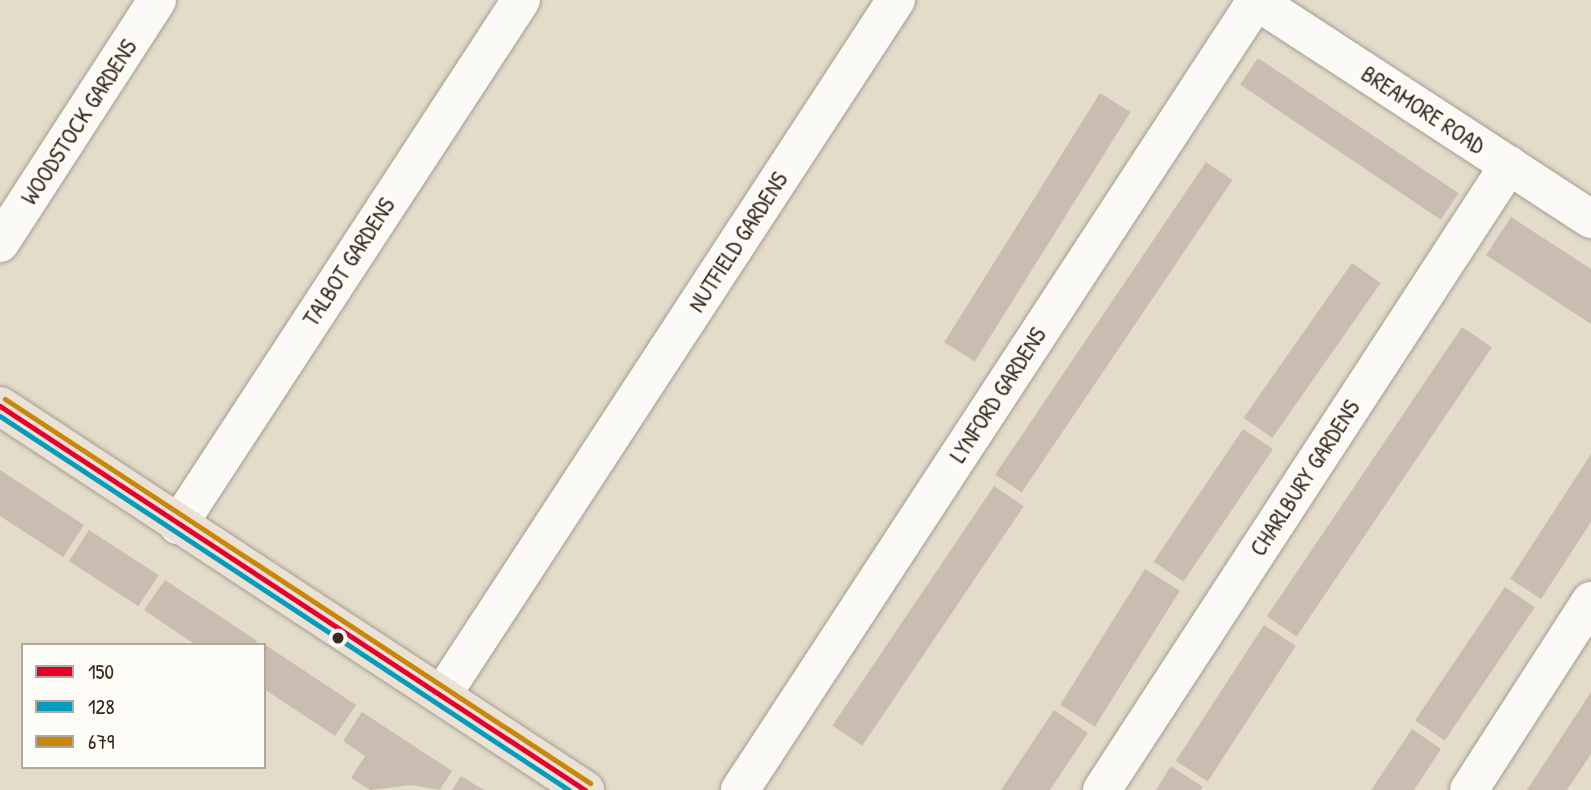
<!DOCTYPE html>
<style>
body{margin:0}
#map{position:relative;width:1591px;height:790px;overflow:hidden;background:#e4dcca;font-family:"Patrick Hand",sans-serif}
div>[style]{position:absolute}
.building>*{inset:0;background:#cabcb0;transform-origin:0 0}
.roads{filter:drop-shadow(0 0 2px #a49d91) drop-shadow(0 0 2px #a49d91)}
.minor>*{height:38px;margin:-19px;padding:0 19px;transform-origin:19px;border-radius:19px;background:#fbfaf7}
.major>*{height:38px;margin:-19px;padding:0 19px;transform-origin:19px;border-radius:19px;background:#ebe2d7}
.bus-1>*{height:5px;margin:-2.5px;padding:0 2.5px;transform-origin:2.5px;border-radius:2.5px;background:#e4002b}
.bus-2>*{height:5px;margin:-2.5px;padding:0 2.5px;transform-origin:2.5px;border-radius:2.5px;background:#069cbc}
.bus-3>*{height:5px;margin:-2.5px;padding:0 2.5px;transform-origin:2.5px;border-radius:2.5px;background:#c88708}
.dots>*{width:19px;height:19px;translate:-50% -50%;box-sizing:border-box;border:4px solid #fdfcf7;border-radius:50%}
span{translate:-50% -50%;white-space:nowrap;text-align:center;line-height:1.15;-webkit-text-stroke:6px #fdfcf7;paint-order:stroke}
.street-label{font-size:23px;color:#3b2a1e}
.legend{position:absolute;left:21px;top:643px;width:245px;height:126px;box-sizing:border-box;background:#fdfcf7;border:2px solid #afa8a0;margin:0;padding:9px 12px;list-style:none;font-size:21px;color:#3b2a1e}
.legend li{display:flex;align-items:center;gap:14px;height:35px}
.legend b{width:35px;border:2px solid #afa8a0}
</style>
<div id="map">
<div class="building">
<div style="left:1258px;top:58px;width:242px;height:32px;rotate:34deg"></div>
<div style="left:1100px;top:93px;width:36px;height:294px;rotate:32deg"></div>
<div style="left:1206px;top:162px;width:32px;height:377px;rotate:34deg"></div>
<div style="clip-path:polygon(1511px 217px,1591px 269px,1591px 324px,1486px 255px)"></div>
<div style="left:1352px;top:263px;width:35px;height:189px;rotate:35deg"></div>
<div style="left:1462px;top:327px;width:36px;height:349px;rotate:34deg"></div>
<div style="left:1243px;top:429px;width:36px;height:160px;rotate:34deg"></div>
<div style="clip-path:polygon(1591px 454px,1591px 522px,1541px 599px,1510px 579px)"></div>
<div style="clip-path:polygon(0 470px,84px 525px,63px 557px,0 516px)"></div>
<div style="left:994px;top:486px;width:36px;height:289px;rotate:34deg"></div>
<div style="left:89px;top:530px;width:83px;height:37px;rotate:33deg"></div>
<div style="left:1145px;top:569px;width:41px;height:160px;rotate:32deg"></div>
<div style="clip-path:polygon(165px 580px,257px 641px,255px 645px,196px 645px,144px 610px)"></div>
<div style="left:1505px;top:587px;width:36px;height:161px;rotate:34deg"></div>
<div style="left:1264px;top:625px;width:38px;height:162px;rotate:33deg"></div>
<div style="clip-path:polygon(264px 644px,356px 705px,335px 736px,264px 689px)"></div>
<div style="clip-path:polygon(1591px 692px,1591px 754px,1567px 790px,1527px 790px)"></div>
<div style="clip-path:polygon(1054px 710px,1088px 733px,1050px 790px,1001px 790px)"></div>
<div style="clip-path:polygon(362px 712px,452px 771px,440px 790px,411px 785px,370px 790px,351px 778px,365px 756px,343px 741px)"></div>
<div style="clip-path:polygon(1412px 729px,1441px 749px,1414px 790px,1371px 790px)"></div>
<div style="clip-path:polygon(1171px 766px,1203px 787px,1201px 790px,1156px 790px)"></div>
<div style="clip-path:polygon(461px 776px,484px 790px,452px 790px)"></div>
</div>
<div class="roads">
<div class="minor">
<div style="left:1255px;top:0;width:401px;rotate:33.1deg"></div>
<div style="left:0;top:243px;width:289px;rotate:-57.1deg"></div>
<div style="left:178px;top:525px;width:627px;rotate:-56.84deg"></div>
<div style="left:442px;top:695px;width:830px;rotate:-56.85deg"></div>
<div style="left:740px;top:790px;width:943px;rotate:-56.82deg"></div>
<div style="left:1102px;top:790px;width:746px;rotate:-56.93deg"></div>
<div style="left:1469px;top:790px;width:225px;rotate:-57.2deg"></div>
</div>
<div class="major">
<div style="left:0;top:406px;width:700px;rotate:33.28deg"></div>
</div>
</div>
<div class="bus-1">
<div style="left:0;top:406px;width:700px;rotate:33.28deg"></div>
</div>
<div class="bus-2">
<div style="left:0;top:416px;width:681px;rotate:33.32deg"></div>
</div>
<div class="bus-3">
<div style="left:5px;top:399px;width:700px;rotate:33.28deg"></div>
</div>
<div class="dots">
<div style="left:338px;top:638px;background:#3b2a1e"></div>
</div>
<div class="street-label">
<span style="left:1423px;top:110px;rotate:33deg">BREAMORE ROAD</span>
<span style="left:79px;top:122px;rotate:-57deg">WOODSTOCK GARDENS</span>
<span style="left:738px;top:242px;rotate:-57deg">NUTFIELD GARDENS</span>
<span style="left:349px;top:262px;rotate:-57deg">TALBOT GARDENS</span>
<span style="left:998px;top:395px;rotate:-57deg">LYNFORD GARDENS</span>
<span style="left:1305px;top:478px;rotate:-57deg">CHARLBURY GARDENS</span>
</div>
<ul class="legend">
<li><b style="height:9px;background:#e4002b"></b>150</li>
<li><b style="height:9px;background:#069cbc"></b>128</li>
<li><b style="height:9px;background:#c88708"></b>679</li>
</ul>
</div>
